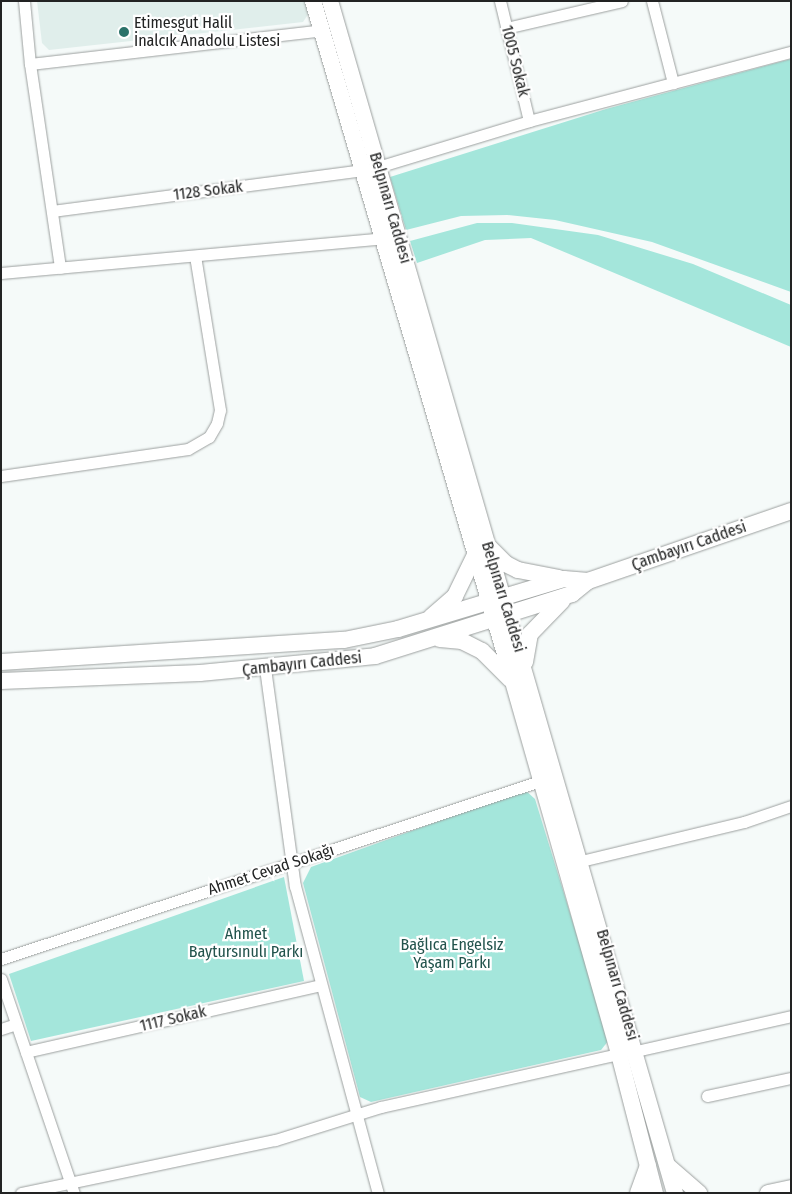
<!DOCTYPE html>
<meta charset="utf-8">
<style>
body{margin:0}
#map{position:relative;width:792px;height:1194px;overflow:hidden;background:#f5faf9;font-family:"Fira Sans Condensed",sans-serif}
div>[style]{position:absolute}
.built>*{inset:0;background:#e0eeeb}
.green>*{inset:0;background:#a4e6db}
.roads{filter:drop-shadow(0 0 1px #9ca09f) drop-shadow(0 0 1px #9ca09f)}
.street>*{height:11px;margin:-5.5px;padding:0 5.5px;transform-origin:5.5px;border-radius:5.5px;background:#fff}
.secondary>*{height:16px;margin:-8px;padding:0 8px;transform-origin:8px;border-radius:8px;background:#fff}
.dots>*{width:14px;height:14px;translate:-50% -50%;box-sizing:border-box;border:2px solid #fff;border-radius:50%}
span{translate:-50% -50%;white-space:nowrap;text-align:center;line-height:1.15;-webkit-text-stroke:4.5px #fff;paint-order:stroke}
.poi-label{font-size:16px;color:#222323}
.left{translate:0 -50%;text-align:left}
.street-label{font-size:16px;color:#222323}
.park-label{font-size:16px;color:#22534c}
.frame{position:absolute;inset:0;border:2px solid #222323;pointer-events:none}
</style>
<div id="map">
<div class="built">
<div style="clip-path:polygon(37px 1px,305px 1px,309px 13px,303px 22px,49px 50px,42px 43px)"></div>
</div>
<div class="green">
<div style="clip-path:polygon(791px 59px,791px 292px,652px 242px,555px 220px,507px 215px,461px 216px,406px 230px,390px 177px,606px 109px)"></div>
<div style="clip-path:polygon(477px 223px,512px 223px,598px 235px,693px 264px,791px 305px,791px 347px,531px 238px,485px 240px,417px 263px,410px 241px)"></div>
<div style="clip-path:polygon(525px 790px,535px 799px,609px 1040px,601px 1050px,371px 1102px,360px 1097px,303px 883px,311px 867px)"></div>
<div style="clip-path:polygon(284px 877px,304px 981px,31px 1041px,9px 974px)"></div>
</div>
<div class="roads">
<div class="street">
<div style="left:24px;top:1px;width:63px;rotate:84.6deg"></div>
<div style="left:30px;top:64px;width:294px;rotate:-6.6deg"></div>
<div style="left:500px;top:1px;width:123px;rotate:76.4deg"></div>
<div style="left:652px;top:1px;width:85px;rotate:75.6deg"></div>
<div style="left:506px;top:28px;width:119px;rotate:-13.1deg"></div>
<div style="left:30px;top:64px;width:206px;rotate:81.6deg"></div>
<div style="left:378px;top:167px;width:158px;rotate:-16.9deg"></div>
<div style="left:529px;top:121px;width:271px;rotate:-14.8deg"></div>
<div style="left:52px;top:211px;width:314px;rotate:-7.5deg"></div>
<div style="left:1px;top:273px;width:384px;rotate:-5.2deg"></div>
<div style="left:1px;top:476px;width:189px;rotate:-8.2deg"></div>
<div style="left:188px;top:449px;width:24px;rotate:-30deg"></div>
<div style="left:209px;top:437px;width:16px;rotate:-60deg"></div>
<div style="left:217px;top:423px;width:13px;rotate:-77deg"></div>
<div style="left:220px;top:410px;width:156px;rotate:-99.2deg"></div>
<div style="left:265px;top:668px;width:220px;rotate:82.2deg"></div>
<div style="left:295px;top:886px;width:318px;rotate:74.9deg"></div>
<div style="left:581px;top:861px;width:168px;rotate:-13.5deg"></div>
<div style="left:744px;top:822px;width:50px;rotate:-18.8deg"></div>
<div style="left:1px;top:959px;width:568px;rotate:-18.28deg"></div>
<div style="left:1px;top:979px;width:226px;rotate:71.2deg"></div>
<div style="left:1px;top:1029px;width:16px;rotate:-18deg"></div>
<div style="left:636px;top:1051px;width:159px;rotate:-12.7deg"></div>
<div style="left:26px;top:1052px;width:302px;rotate:-12.8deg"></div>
<div style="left:707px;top:1096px;width:86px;rotate:-12.1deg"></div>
<div style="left:21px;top:1193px;width:259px;rotate:-11.8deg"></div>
<div style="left:275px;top:1140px;width:111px;rotate:-17.3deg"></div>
<div style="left:381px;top:1107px;width:244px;rotate:-12.6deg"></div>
</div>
<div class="secondary">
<div style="left:313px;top:1px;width:684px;rotate:73.61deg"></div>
<div style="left:506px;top:657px;width:413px;rotate:74.1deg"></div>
<div style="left:619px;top:1054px;width:144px;rotate:75.5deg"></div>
<div style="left:330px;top:1px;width:1241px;rotate:73.86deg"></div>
<div style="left:490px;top:548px;width:23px;rotate:45deg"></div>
<div style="left:506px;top:564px;width:13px;rotate:27deg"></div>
<div style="left:518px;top:570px;width:42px;rotate:11deg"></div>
<div style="left:431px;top:617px;width:32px;rotate:-41deg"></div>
<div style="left:455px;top:596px;width:46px;rotate:-64deg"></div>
<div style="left:440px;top:639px;width:22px;rotate:5deg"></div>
<div style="left:462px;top:641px;width:22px;rotate:27deg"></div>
<div style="left:482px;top:651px;width:40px;rotate:45deg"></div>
<div style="left:1px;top:662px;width:344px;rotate:-3.7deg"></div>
<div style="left:344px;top:640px;width:55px;rotate:-11.5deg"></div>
<div style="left:398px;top:629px;width:173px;rotate:-16.8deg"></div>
<div style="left:564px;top:579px;width:24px;rotate:5deg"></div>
<div style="left:525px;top:662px;width:28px;rotate:-80deg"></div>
<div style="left:530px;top:634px;width:46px;rotate:-45.9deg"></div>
<div style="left:1px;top:681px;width:199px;rotate:-2.3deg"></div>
<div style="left:200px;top:673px;width:176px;rotate:-5.5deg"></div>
<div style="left:375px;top:656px;width:207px;rotate:-17.5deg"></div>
<div style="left:572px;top:594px;width:21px;rotate:-39deg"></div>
<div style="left:588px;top:581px;width:215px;rotate:-19deg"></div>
<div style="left:669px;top:1167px;width:40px;rotate:41deg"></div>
<div style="left:638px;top:1193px;width:29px;rotate:-70deg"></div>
<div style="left:768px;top:1193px;width:24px;rotate:-12deg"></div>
</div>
</div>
<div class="dots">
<div style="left:124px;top:32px;background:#2b7269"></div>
</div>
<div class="poi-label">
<span class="left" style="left:134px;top:32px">Etimesgut Halil<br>İnalcık Anadolu Listesi</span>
</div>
<div class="street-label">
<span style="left:515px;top:61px;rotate:76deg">1005 Sokak</span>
<span style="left:208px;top:191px;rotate:-7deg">1128 Sokak</span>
<span style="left:390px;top:208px;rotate:74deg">Belpınarı Caddesi</span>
<span style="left:689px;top:546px;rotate:-19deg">Çambayırı Caddesi</span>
<span style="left:503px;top:597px;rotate:73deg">Belpınarı Caddesi</span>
<span style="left:302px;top:664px;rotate:-6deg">Çambayırı Caddesi</span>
<span style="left:271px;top:870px;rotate:-18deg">Ahmet Cevad Sokağı</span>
<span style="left:617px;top:985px;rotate:74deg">Belpınarı Caddesi</span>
<span style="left:173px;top:1019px;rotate:-13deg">1117 Sokak</span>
</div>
<div class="park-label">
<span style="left:246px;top:943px">Ahmet<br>Baytursınulı Parkı</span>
<span style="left:452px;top:954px">Bağlıca Engelsiz<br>Yaşam Parkı</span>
</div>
<div class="frame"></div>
</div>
